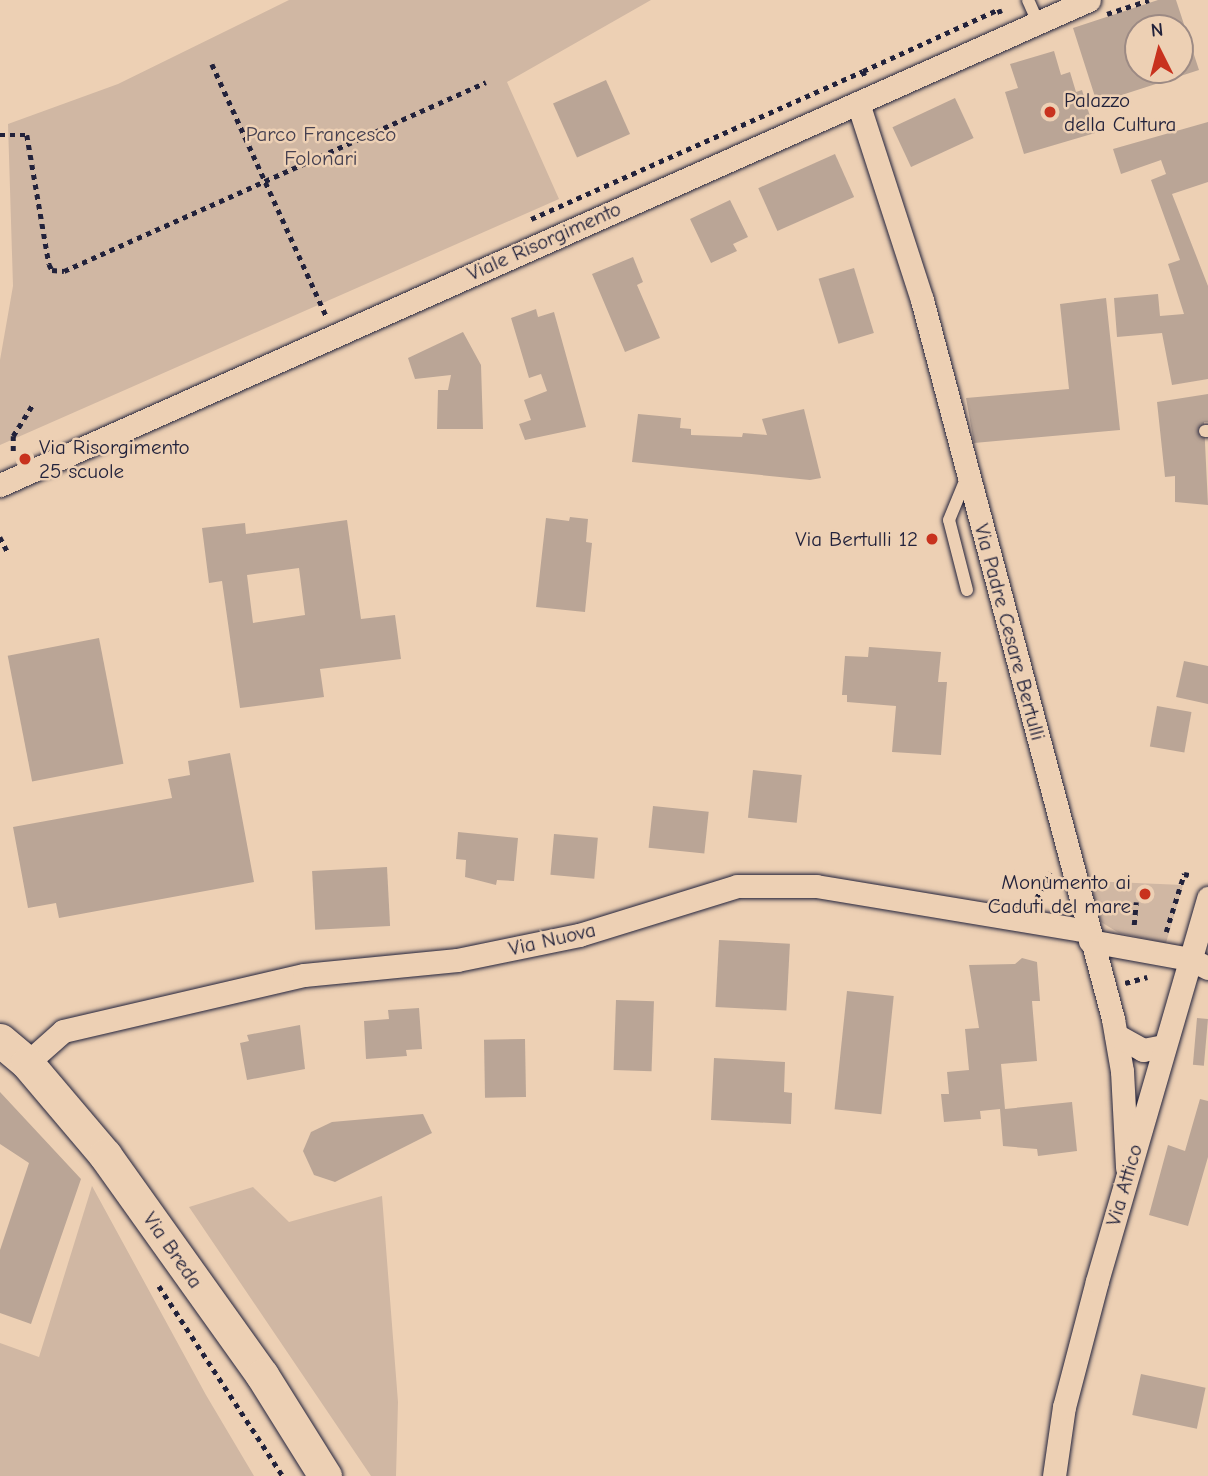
<!DOCTYPE html>
<style>
body{margin:0}
#map{position:relative;width:1208px;height:1476px;overflow:hidden;background:#edd0b4;font-family:"Comic Neue",sans-serif}
div>[style]{position:absolute}
.green>*{inset:0;background:#d0b7a3}
.building>*{inset:0;background:#baa596;transform-origin:0 0}
.path>*{height:4.5px;margin-top:-2.25px;transform-origin:0;background:repeating-linear-gradient(90deg,#22223b 0 5px,transparent 0 10px)}
.roads{filter:drop-shadow(0 0 2px #22223b) drop-shadow(0 0 2px #22223b)}
.lane>*{height:12px;margin:-6px;padding:0 6px;transform-origin:6px;border-radius:6px;background:#edd0b4}
.street>*{height:23px;margin:-11.5px;padding:0 11.5px;transform-origin:11.5px;border-radius:11.5px;background:#edd0b4}
.secondary>*{height:33px;margin:-16.5px;padding:0 16.5px;transform-origin:16.5px;border-radius:16.5px;background:#edd0b4}
.dots>*{width:19px;height:19px;translate:-50% -50%;box-sizing:border-box;border:4px solid #edd0b4;border-radius:50%}
span{translate:-50% -50%;white-space:nowrap;text-align:center;line-height:1.15;-webkit-text-stroke:5px #edd0b4;paint-order:stroke}
.poi-label{font-size:21px;color:#22223b}
.left{translate:0 -50%;text-align:left}
.right{translate:-100% -50%;text-align:right}
.park-label{font-size:21px;color:#454050}
.street-label{font-size:21px;color:#22223b}
.north{position:absolute;left:1124px;top:14px;width:70px;height:70px;box-sizing:border-box;background:#edd0b4;border:2px solid #9c8a84;border-radius:50%;rotate:354deg;font-size:19px;font-weight:700;line-height:28px;text-align:center;color:#22223b}
.north::after{content:'';display:block;margin:auto;width:24px;height:32px;background:#c8321e;clip-path:polygon(50% 0,100% 100%,50% 72%,0 100%)}
</style>
<div id="map">
<div class="green">
<div style="clip-path:polygon(289px 0,651px 0,507px 82px,559px 199px,0 445px,0 360px,13px 286px,8px 124px,118px 84px)"></div>
<div style="clip-path:polygon(1089px 881px,1183px 885px,1166px 943px,1119px 933px,1101px 922px)"></div>
<div style="clip-path:polygon(92px 1186px,206px 1395px,254px 1476px,0 1476px,0 1343px,39px 1357px)"></div>
<div style="clip-path:polygon(253px 1187px,289px 1222px,382px 1196px,398px 1402px,396px 1476px,371px 1476px,189px 1207px)"></div>
</div>
<div class="building">
<div style="clip-path:polygon(evenodd,1158px 0,1176px 0,1199px 70px,1097px 103px,1073px 28px,1158px 0,1138px 28px,1180px 28px,1180px 70px,1138px 70px,1138px 28px)"></div>
<div style="clip-path:polygon(1054px 51px,1061px 75px,1070px 72px,1076px 92px,1082px 90px,1095px 133px,1024px 154px,1005px 92px,1018px 88px,1010px 64px)"></div>
<div style="left:606px;top:80px;width:59px;height:58px;rotate:66deg"></div>
<div style="left:955px;top:98px;width:44px;height:69px;rotate:65deg"></div>
<div style="clip-path:polygon(1208px 122px,1208px 182px,1172px 194px,1208px 286px,1208px 379px,1172px 385px,1162px 333px,1117px 337px,1114px 298px,1158px 294px,1160px 316px,1184px 314px,1168px 264px,1180px 260px,1151px 180px,1166px 174px,1161px 160px,1121px 174px,1113px 149px)"></div>
<div style="left:835px;top:154px;width:47px;height:84px;rotate:66deg"></div>
<div style="clip-path:polygon(730px 200px,748px 237px,733px 244px,737px 251px,711px 263px,690px 219px)"></div>
<div style="clip-path:polygon(633px 257px,643px 282px,637px 285px,660px 338px,625px 352px,592px 274px)"></div>
<div style="left:854px;top:268px;width:68px;height:37px;rotate:73deg"></div>
<div style="clip-path:polygon(1106px 298px,1120px 430px,974px 443px,966px 398px,1069px 389px,1060px 304px)"></div>
<div style="clip-path:polygon(536px 309px,538px 317px,554px 312px,586px 427px,525px 440px,519px 424px,531px 420px,524px 400px,547px 391px,541px 374px,529px 378px,511px 318px)"></div>
<div style="clip-path:polygon(463px 332px,481px 365px,483px 429px,437px 429px,438px 390px,448px 390px,451px 375px,415px 379px,408px 358px)"></div>
<div style="clip-path:polygon(1208px 394px,1208px 422px,1204px 422px,1208px 505px,1175px 502px,1175px 476px,1165px 477px,1157px 402px)"></div>
<div style="clip-path:polygon(804px 409px,821px 478px,810px 480px,632px 462px,638px 414px,681px 418px,680px 428px,691px 429px,691px 435px,742px 437px,743px 433px,767px 435px,762px 419px)"></div>
<div style="clip-path:polygon(570px 517px,588px 519px,586px 542px,592px 543px,585px 612px,536px 607px,546px 518px,569px 521px)"></div>
<div style="clip-path:polygon(evenodd,347px 520px,361px 619px,395px 615px,401px 659px,320px 669px,324px 697px,240px 708px,222px 581px,209px 583px,202px 528px,245px 523px,246px 534px,347px 520px,299px 568px,305px 615px,253px 623px,247px 575px,299px 568px)"></div>
<div style="left:99px;top:638px;width:128px;height:93px;rotate:79deg"></div>
<div style="clip-path:polygon(869px 647px,941px 652px,938px 682px,947px 682px,941px 755px,892px 752px,896px 706px,847px 702px,847px 695px,842px 695px,845px 656px,868px 657px)"></div>
<div style="clip-path:polygon(1184px 661px,1208px 666px,1208px 704px,1176px 697px)"></div>
<div style="left:1157px;top:706px;width:35px;height:41px;rotate:10deg"></div>
<div style="clip-path:polygon(230px 753px,254px 882px,59px 918px,56px 903px,28px 908px,13px 827px,172px 798px,168px 779px,190px 775px,188px 761px)"></div>
<div style="left:753px;top:770px;width:49px;height:48px;rotate:6deg"></div>
<div style="left:653px;top:806px;width:56px;height:42px;rotate:6deg"></div>
<div style="clip-path:polygon(458px 832px,518px 838px,514px 881px,497px 880px,496px 885px,465px 877px,466px 860px,456px 859px)"></div>
<div style="left:554px;top:834px;width:44px;height:41px;rotate:5deg"></div>
<div style="left:387px;top:867px;width:59px;height:75px;rotate:87deg"></div>
<div style="left:719px;top:940px;width:71px;height:67px;rotate:3deg"></div>
<div style="clip-path:polygon(1022px 958px,1037px 962px,1040px 1001px,1032px 1001px,1037px 1061px,1001px 1064px,1005px 1109px,1072px 1102px,1077px 1151px,1038px 1156px,1037px 1149px,1003px 1146px,1000px 1109px,980px 1111px,981px 1119px,944px 1122px,941px 1094px,949px 1094px,947px 1072px,969px 1070px,965px 1029px,979px 1028px,969px 965px,1015px 964px)"></div>
<div style="left:847px;top:991px;width:47px;height:119px;rotate:6deg"></div>
<div style="left:616px;top:1000px;width:38px;height:70px;rotate:2deg"></div>
<div style="clip-path:polygon(419px 1008px,422px 1049px,406px 1050px,407px 1056px,366px 1059px,364px 1021px,389px 1019px,388px 1010px)"></div>
<div style="left:1197px;top:1018px;width:11px;height:47px;rotate:5deg"></div>
<div style="clip-path:polygon(300px 1025px,305px 1069px,247px 1080px,240px 1043px,249px 1041px,247px 1035px)"></div>
<div style="left:525px;top:1039px;width:58px;height:41px;rotate:89deg"></div>
<div style="clip-path:polygon(714px 1058px,785px 1062px,784px 1092px,792px 1093px,791px 1124px,711px 1120px)"></div>
<div style="clip-path:polygon(0 1092px,81px 1179px,31px 1324px,0 1313px,0 1250px,29px 1163px,0 1144px)"></div>
<div style="clip-path:polygon(1200px 1099px,1208px 1101px,1208px 1157px,1188px 1226px,1149px 1215px,1168px 1145px,1185px 1151px)"></div>
<div style="clip-path:polygon(423px 1114px,432px 1133px,335px 1182px,314px 1175px,303px 1151px,311px 1132px,332px 1122px)"></div>
<div style="left:1141px;top:1374px;width:66px;height:42px;rotate:12deg"></div>
</div>
<div class="path">
<div style="left:1107px;top:14px;width:44px;rotate:-18.4deg"></div>
<div style="left:212px;top:64px;width:276px;rotate:65.6deg"></div>
<div style="left:863px;top:71px;width:149px;rotate:-24.5deg"></div>
<div style="left:999px;top:9px;width:5px;rotate:68deg"></div>
<div style="left:0;top:135px;width:27px"></div>
<div style="left:27px;top:135px;width:131px;rotate:80.3deg"></div>
<div style="left:49px;top:264px;width:7px;rotate:63deg"></div>
<div style="left:52px;top:270px;width:12px;rotate:5deg"></div>
<div style="left:64px;top:271px;width:462px;rotate:-24.1deg"></div>
<div style="left:531px;top:219px;width:363px;rotate:-24deg"></div>
<div style="left:863px;top:71px;width:5px;rotate:68deg"></div>
<div style="left:13px;top:451px;width:15px;rotate:-90deg"></div>
<div style="left:13px;top:436px;width:39px;rotate:-58deg"></div>
<div style="left:0;top:537px;width:16px;rotate:63deg"></div>
<div style="left:1036px;top:899px;width:30px;rotate:-62deg"></div>
<div style="left:1134px;top:925px;width:23px;rotate:-85deg"></div>
<div style="left:1166px;top:932px;width:61px;rotate:-72.8deg"></div>
<div style="left:1184px;top:874px;width:5px;rotate:11deg"></div>
<div style="left:1125px;top:983px;width:23px;rotate:-15deg"></div>
<div style="left:159px;top:1286px;width:227px;rotate:56.9deg"></div>
</div>
<div class="roads">
<div class="lane">
<div style="left:1028px;top:0;width:24px;rotate:66deg"></div>
<div style="left:1205px;top:431px;width:3px"></div>
<div style="left:967px;top:590px;width:72px;rotate:-104.4deg"></div>
<div style="left:949px;top:520px;width:50px;rotate:-67.6deg"></div>
</div>
<div class="street">
<div style="left:858px;top:103px;width:207px;rotate:72deg"></div>
<div style="left:922px;top:300px;width:744px;rotate:75.12deg"></div>
<div style="left:1113px;top:1019px;width:53px;rotate:80.2deg"></div>
<div style="left:1122px;top:1071px;width:97px;rotate:87deg"></div>
<div style="left:0;top:485px;width:1192px;rotate:-24.01deg"></div>
<div style="left:1090px;top:941px;width:102px;rotate:10.2deg"></div>
<div style="left:1190px;top:959px;width:20px;rotate:27deg"></div>
<div style="left:1116px;top:1035px;width:31px;rotate:29deg"></div>
<div style="left:1143px;top:1050px;width:21px;rotate:-11deg"></div>
<div style="left:27px;top:1063px;width:48px;rotate:-41.6deg"></div>
<div style="left:63px;top:1031px;width:247px;rotate:-13.1deg"></div>
<div style="left:304px;top:975px;width:154px;rotate:-5.6deg"></div>
<div style="left:457px;top:960px;width:125px;rotate:-11.6deg"></div>
<div style="left:579px;top:935px;width:165px;rotate:-17.2deg"></div>
<div style="left:737px;top:886px;width:79px"></div>
<div style="left:816px;top:886px;width:275px;rotate:9.4deg"></div>
<div style="left:1054px;top:1476px;width:70px;rotate:-81.8deg"></div>
<div style="left:1064px;top:1407px;width:130px;rotate:-75.3deg"></div>
<div style="left:1097px;top:1281px;width:399px;rotate:-73.8deg"></div>
</div>
<div class="secondary">
<div style="left:0;top:1040px;width:35px;rotate:40deg"></div>
<div style="left:27px;top:1063px;width:121px;rotate:49.7deg"></div>
<div style="left:105px;top:1155px;width:270px;rotate:54.5deg"></div>
<div style="left:262px;top:1375px;width:119px;rotate:58deg"></div>
</div>
</div>
<div class="dots">
<div style="left:1050px;top:112px;background:#c8321e"></div>
<div style="left:25px;top:459px;background:#c8321e"></div>
<div style="left:932px;top:539px;background:#c8321e"></div>
<div style="left:1145px;top:894px;background:#c8321e"></div>
</div>
<div class="poi-label">
<span class="left" style="left:1064px;top:112px">Palazzo<br>della Cultura</span>
<span class="left" style="left:39px;top:459px">Via Risorgimento<br>25 scuole</span>
<span class="right" style="left:918px;top:539px">Via Bertulli 12</span>
<span class="right" style="left:1131px;top:894px">Monumento ai<br>Caduti del mare</span>
</div>
<div class="park-label">
<span style="left:321px;top:146px">Parco Francesco<br>Folonari</span>
</div>
<div class="street-label">
<span style="left:544px;top:241px;rotate:-24deg">Viale Risorgimento</span>
<span style="left:1010px;top:632px;rotate:75deg">Via Padre Cesare Bertulli</span>
<span style="left:552px;top:939px;rotate:-13deg">Via Nuova</span>
<span style="left:1124px;top:1185px;rotate:-74deg">Via Attico</span>
<span style="left:173px;top:1250px;rotate:55deg">Via Breda</span>
</div>
<div class="north">N</div>
</div>
